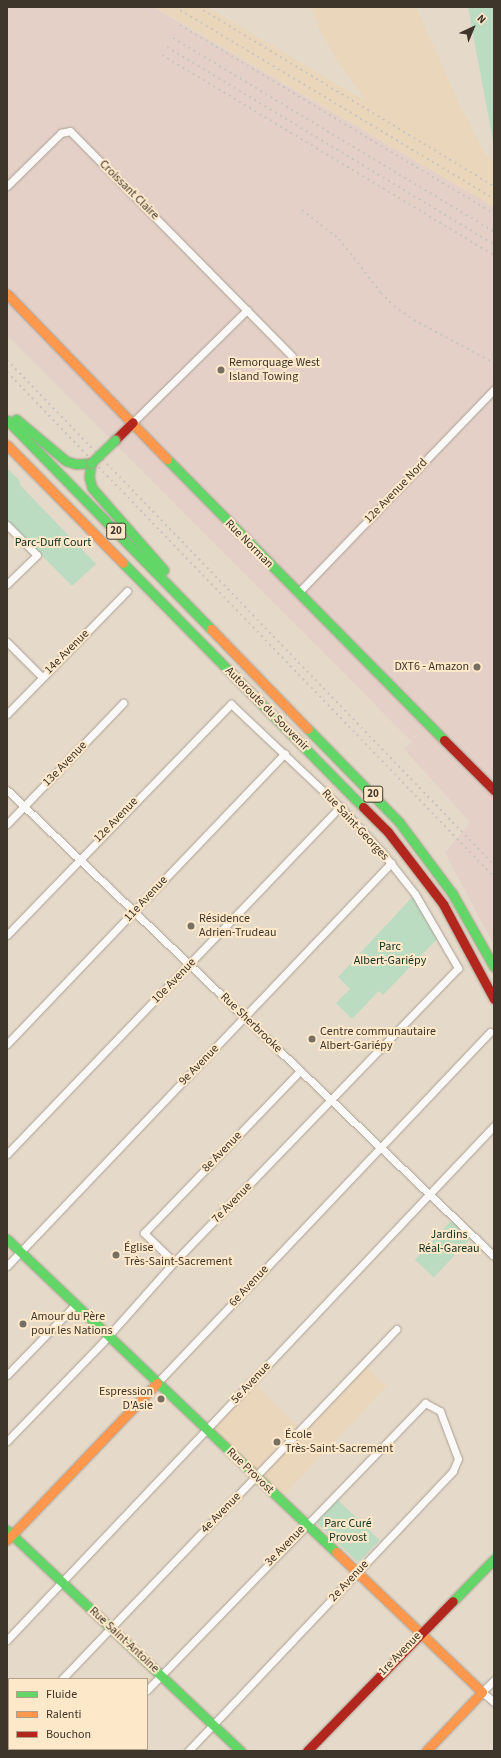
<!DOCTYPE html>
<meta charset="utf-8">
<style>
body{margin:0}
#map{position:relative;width:501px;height:1758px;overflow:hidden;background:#e5d9c9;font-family:"Source Sans 3",sans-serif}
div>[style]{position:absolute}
.industrial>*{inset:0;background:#e4d0c7}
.built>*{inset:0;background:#ead6bb}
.green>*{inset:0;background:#bcdcc2;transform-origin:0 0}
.roads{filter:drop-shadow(0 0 1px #aaa094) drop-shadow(0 0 1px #aaa094)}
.street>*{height:7px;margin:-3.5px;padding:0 3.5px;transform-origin:3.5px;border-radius:3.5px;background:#fbf9f7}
.fast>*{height:9px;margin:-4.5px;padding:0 4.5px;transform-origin:4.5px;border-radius:4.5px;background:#63d668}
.slow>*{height:9px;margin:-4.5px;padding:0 4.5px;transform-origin:4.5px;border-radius:4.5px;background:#ff974d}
.jam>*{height:9px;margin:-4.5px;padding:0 4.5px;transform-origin:4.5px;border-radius:4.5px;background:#b3261e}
.rail>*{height:2px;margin-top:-1px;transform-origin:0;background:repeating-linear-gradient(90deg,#c8c5c0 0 2px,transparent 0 6px)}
.bridges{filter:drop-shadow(0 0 1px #aaa094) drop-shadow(0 0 1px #aaa094)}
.fast-bridge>*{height:9px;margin:-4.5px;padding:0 4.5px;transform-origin:4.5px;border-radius:4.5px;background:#63d668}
.dots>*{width:11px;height:11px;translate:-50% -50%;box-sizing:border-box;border:2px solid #fee8ca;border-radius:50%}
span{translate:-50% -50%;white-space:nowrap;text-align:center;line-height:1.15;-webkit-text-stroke:4px #fee8ca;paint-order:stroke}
.shield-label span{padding:1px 3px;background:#fee8ca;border:1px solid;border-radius:3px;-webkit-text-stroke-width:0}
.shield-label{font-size:11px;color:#3e362a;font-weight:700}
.street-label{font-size:12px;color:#3e362a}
.poi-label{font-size:12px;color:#3e362a}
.left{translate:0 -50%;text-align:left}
.right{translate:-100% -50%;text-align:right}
.park-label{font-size:12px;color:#0f3122}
.frame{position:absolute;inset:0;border:8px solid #3e362a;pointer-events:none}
.legend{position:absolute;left:8px;top:1678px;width:140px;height:72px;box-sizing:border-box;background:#fee8ca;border:1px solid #b1a18a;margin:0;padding:5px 7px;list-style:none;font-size:12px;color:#3e362a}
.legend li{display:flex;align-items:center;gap:8px;height:20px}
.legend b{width:20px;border:1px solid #b1a18a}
.north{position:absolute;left:453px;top:8px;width:40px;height:40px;-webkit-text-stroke:3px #fee8ca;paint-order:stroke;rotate:44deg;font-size:11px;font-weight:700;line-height:16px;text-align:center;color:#3e362a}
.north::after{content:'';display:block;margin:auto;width:14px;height:18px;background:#3e362a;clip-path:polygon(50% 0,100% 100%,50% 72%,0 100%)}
</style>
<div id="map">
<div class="industrial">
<div style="clip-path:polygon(7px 7px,153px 7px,494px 207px,494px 945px,445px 853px,470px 822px,404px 749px,412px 742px,7px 335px)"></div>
</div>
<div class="built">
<div style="clip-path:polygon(155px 7px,207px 7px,367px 102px,337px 61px,321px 33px,311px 7px,416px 7px,460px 106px,486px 155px,494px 162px,494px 207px)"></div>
<div style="clip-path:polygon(365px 1366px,387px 1386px,280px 1499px,207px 1430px,252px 1381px,303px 1431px)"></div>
</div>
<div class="green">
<div style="clip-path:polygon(468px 7px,494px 7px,494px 142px,493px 141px)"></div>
<div style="clip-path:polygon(7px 468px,20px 481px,20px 485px,96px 564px,72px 586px,7px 520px)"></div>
<div style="clip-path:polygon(415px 894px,441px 935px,383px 995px,379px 991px,352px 1019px,336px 1003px,350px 989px,338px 977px)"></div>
<div style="left:451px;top:1221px;width:26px;height:53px;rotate:43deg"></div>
<div style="left:338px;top:1500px;width:58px;height:31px;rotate:44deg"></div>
</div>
<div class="roads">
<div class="street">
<div style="left:7px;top:186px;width:76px;rotate:-44.5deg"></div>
<div style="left:61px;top:133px;width:9px;rotate:-13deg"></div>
<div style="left:70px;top:131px;width:316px;rotate:45.4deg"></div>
<div style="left:133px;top:422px;width:160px;rotate:-44.5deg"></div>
<div style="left:7px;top:525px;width:42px;rotate:45deg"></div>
<div style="left:37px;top:555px;width:42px;rotate:136deg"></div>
<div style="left:298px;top:593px;width:283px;rotate:-46.1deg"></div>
<div style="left:7px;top:642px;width:49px;rotate:45deg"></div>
<div style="left:7px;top:714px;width:172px;rotate:-45.7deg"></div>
<div style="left:7px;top:790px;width:674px;rotate:43.74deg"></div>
<div style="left:7px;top:824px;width:168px;rotate:-46.2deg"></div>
<div style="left:7px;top:935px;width:322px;rotate:-45.9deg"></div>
<div style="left:231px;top:704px;width:150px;rotate:43.4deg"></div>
<div style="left:340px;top:807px;width:60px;rotate:47deg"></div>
<div style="left:381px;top:851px;width:55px;rotate:51.7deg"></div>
<div style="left:415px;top:894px;width:86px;rotate:59.8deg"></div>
<div style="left:458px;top:968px;width:409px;rotate:134deg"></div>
<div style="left:174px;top:1262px;width:107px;rotate:131.6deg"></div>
<div style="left:103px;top:1342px;width:138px;rotate:134.1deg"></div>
<div style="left:7px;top:1044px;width:402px;rotate:-46.3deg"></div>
<div style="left:7px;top:1154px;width:481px;rotate:-46.2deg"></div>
<div style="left:174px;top:1262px;width:42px;rotate:-136deg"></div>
<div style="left:144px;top:1233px;width:225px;rotate:-46.1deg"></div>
<div style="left:7px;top:1266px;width:557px;rotate:-46.38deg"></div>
<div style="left:7px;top:1375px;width:98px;rotate:-45.8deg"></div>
<div style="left:157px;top:1383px;width:484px;rotate:-46.5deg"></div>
<div style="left:7px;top:1640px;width:708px;rotate:-46.55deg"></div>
<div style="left:62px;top:1679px;width:484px;rotate:-46.3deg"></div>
<div style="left:494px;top:1680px;width:17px;rotate:135deg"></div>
<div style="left:482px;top:1692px;width:16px;rotate:40deg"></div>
<div style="left:147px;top:1690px;width:400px;rotate:-45.9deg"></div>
<div style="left:425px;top:1403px;width:17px;rotate:28deg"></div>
<div style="left:440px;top:1411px;width:51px;rotate:69.4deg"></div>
<div style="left:458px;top:1459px;width:13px;rotate:113deg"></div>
<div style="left:453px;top:1471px;width:386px;rotate:133.4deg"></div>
<div style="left:7px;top:1738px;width:3px;rotate:-45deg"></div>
<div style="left:90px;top:1751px;width:3px;rotate:-45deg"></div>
</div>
<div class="fast">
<div style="left:16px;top:419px;width:65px;rotate:40deg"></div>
<div style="left:66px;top:461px;width:10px;rotate:17deg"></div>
<div style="left:76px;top:464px;width:15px;rotate:-4deg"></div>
<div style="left:91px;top:463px;width:14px;rotate:98deg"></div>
<div style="left:89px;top:477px;width:11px;rotate:75deg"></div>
<div style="left:92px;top:488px;width:109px;rotate:48.7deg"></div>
<div style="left:7px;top:420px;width:292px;rotate:45.7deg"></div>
<div style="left:167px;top:459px;width:395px;rotate:45.4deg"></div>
<div style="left:123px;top:563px;width:342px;rotate:45.5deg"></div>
<div style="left:308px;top:729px;width:130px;rotate:45.6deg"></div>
<div style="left:399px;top:822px;width:89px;rotate:53.3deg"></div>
<div style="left:452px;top:893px;width:85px;rotate:60.4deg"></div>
<div style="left:7px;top:1239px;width:454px;rotate:43.6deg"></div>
<div style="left:7px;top:1530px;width:322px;rotate:43.4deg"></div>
<div style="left:453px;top:1601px;width:59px;rotate:-45.7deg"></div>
</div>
<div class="slow">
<div style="left:7px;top:294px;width:230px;rotate:45.9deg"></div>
<div style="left:7px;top:445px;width:165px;rotate:45.5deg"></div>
<div style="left:211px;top:629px;width:139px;rotate:45.9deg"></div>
<div style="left:7px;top:1540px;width:217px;rotate:-46.3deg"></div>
<div style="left:336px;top:1552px;width:202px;rotate:43.8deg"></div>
<div style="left:482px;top:1692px;width:81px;rotate:133.5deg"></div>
</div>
<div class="jam">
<div style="left:115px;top:440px;width:25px;rotate:-45deg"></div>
<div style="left:444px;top:740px;width:71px;rotate:45deg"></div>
<div style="left:363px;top:807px;width:35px;rotate:45deg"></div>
<div style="left:388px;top:832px;width:91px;rotate:52.6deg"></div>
<div style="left:443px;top:904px;width:108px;rotate:61.8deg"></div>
<div style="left:307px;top:1751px;width:209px;rotate:-45.8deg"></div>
</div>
</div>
<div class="rail">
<div style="left:175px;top:7px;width:372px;rotate:31deg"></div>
<div style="left:198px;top:7px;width:346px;rotate:31.2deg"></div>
<div style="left:180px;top:25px;width:366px;rotate:31deg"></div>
<div style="left:173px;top:38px;width:375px;rotate:31.1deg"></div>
<div style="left:167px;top:47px;width:382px;rotate:31.1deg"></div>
<div style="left:162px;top:55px;width:388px;rotate:31.1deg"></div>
<div style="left:302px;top:210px;width:47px;rotate:38.1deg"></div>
<div style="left:339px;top:239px;width:68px;rotate:52.1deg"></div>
<div style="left:381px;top:293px;width:18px;rotate:45deg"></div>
<div style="left:394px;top:306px;width:24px;rotate:35deg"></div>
<div style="left:414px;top:320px;width:91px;rotate:28.3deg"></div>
<div style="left:7px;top:360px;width:702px;rotate:46.04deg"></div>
<div style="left:7px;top:372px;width:702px;rotate:46.04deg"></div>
</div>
<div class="bridges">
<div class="fast-bridge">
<div style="left:91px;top:463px;width:33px;rotate:-44deg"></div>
</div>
</div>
<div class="dots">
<div style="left:221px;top:370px;background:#786f62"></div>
<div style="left:477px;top:667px;background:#786f62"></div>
<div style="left:191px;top:926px;background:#786f62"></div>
<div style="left:312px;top:1039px;background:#786f62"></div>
<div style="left:116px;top:1255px;background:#786f62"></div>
<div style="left:23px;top:1324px;background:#786f62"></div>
<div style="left:161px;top:1399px;background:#786f62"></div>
<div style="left:277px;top:1442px;background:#786f62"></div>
</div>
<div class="shield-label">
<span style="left:116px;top:531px">20</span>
<span style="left:373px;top:794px">20</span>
</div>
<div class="street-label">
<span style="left:129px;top:190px;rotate:45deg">Croissant Claire</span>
<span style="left:396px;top:491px;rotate:-46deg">12e Avenue Nord</span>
<span style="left:249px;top:544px;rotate:45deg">Rue Norman</span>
<span style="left:67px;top:652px;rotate:-45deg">14e Avenue</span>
<span style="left:267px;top:709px;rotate:45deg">Autoroute du Souvenir</span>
<span style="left:65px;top:764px;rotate:-46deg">13e Avenue</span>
<span style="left:116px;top:820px;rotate:-46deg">12e Avenue</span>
<span style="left:355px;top:825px;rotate:47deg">Rue Saint-Georges</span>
<span style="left:146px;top:899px;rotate:-47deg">11e Avenue</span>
<span style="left:174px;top:981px;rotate:-46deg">10e Avenue</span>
<span style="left:251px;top:1023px;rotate:44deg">Rue Sherbrooke</span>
<span style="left:199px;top:1065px;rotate:-46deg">9e Avenue</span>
<span style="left:222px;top:1152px;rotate:-46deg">8e Avenue</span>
<span style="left:232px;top:1203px;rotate:-46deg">7e Avenue</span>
<span style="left:249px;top:1286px;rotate:-47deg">6e Avenue</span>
<span style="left:251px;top:1383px;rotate:-47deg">5e Avenue</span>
<span style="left:250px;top:1471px;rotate:44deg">Rue Provost</span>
<span style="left:221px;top:1513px;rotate:-46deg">4e Avenue</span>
<span style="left:285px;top:1546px;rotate:-46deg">3e Avenue</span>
<span style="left:349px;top:1581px;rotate:-47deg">2e Avenue</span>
<span style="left:124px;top:1640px;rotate:43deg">Rue Saint-Antoine</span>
<span style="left:400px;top:1654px;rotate:-46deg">1re Avenue</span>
</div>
<div class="poi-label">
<span class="left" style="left:229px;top:370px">Remorquage West<br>Island Towing</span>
<span class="right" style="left:469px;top:667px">DXT6 - Amazon</span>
<span class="left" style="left:199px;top:926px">Résidence<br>Adrien-Trudeau</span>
<span class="left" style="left:320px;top:1039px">Centre communautaire<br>Albert-Gariépy</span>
<span class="left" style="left:124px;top:1255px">Église<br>Très-Saint-Sacrement</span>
<span class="left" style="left:31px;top:1324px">Amour du Père<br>pour les Nations</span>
<span class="right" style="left:153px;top:1399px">Espression<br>D'Asie</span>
<span class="left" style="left:285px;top:1442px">École<br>Très-Saint-Sacrement</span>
</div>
<div class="park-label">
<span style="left:53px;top:543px">Parc-Duff Court</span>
<span style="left:390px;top:954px">Parc<br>Albert-Gariépy</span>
<span style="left:449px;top:1242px">Jardins<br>Réal-Gareau</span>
<span style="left:348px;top:1531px">Parc Curé<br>Provost</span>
</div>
<div class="frame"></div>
<ul class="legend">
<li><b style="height:5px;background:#63d668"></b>Fluide</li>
<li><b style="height:5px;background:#ff974d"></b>Ralenti</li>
<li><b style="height:5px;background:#b3261e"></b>Bouchon</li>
</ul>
<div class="north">N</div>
</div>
